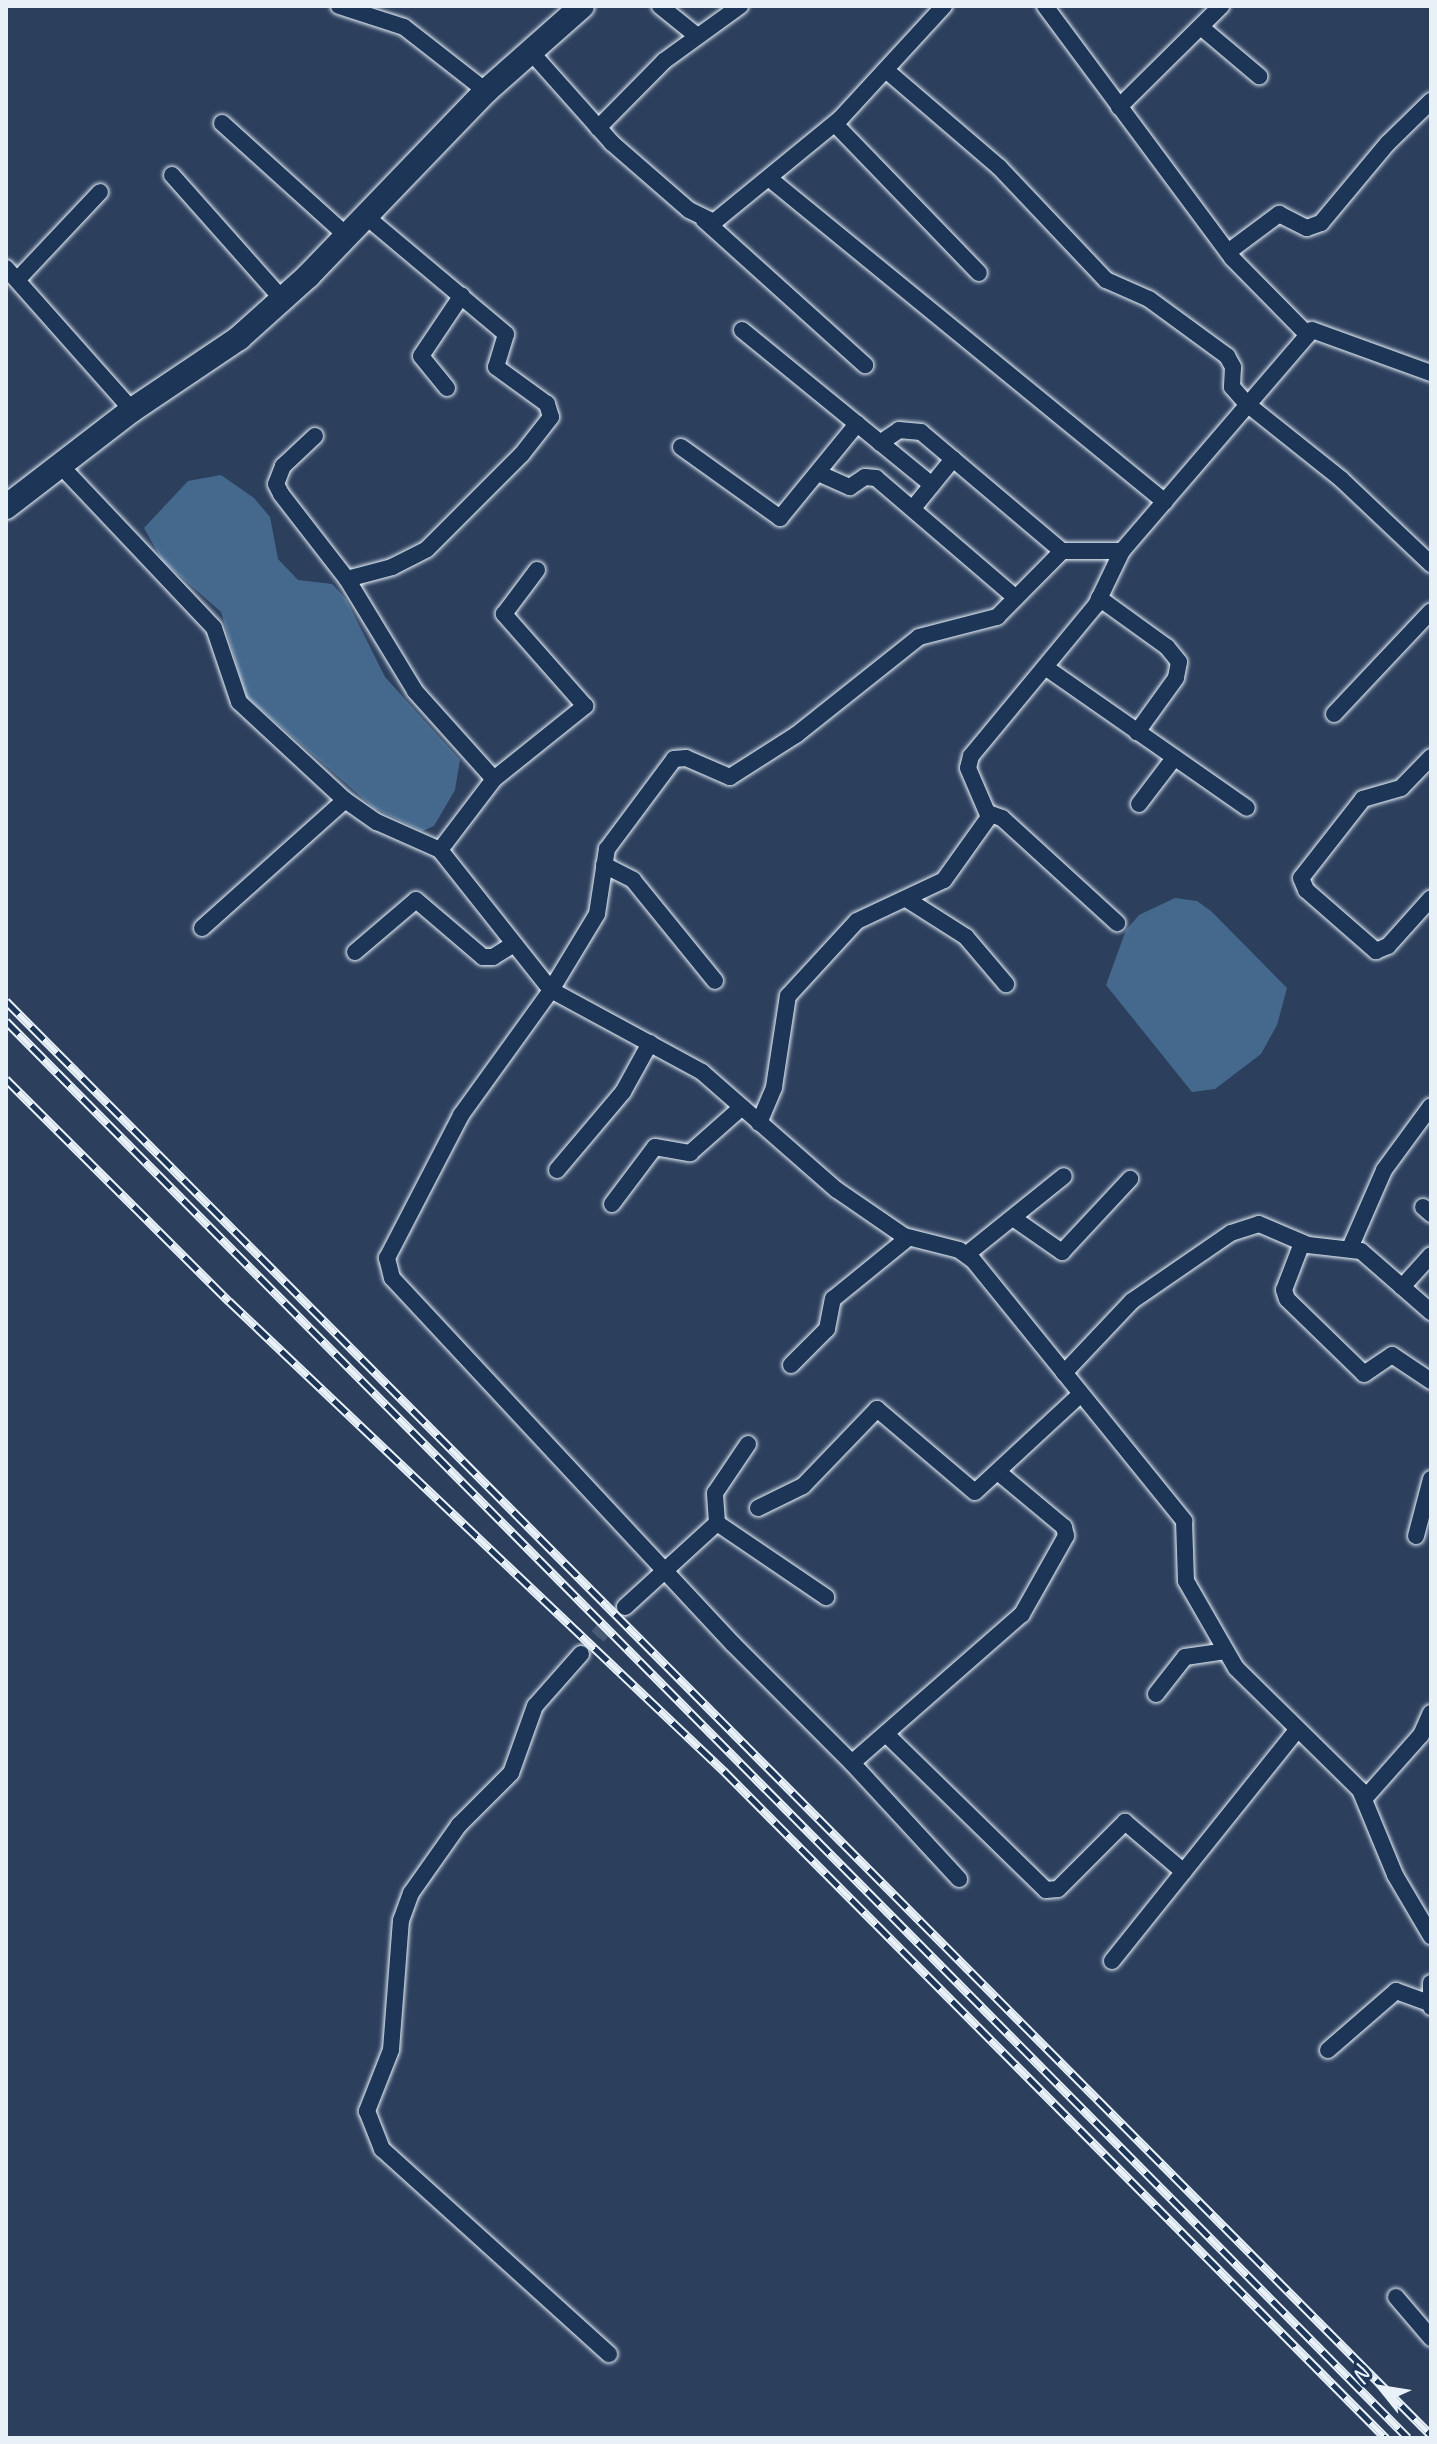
<!DOCTYPE html>
<style>
body{margin:0}
#map{position:relative;width:1437px;height:2444px;overflow:hidden;background:#2c3f5d;font-family:Caveat,sans-serif}
div>[style]{position:absolute}
.water>*{inset:0;background:#45698d}
.street-tunnel>*{height:16px;margin-top:-8px;transform-origin:0;background:repeating-linear-gradient(90deg,#485a74 0 16px,transparent 0 24px)}
.roads{filter:drop-shadow(0 0 2px #e8f1f8) drop-shadow(0 0 2px #e8f1f8)}
.street>*{height:16px;margin:-8px;padding:0 8px;transform-origin:8px;border-radius:8px;background:#1d3557}
.secondary>*{height:24px;margin:-12px;padding:0 12px;transform-origin:12px;border-radius:12px;background:#1d3557}
.rail>*{height:9px;margin-top:-4.5px;transform-origin:0;background:repeating-linear-gradient(90deg,#1d3557 0 18px,#e8f1f8 0 36px);box-sizing:border-box;border-block:2px solid #e8f1f8}
span{translate:-50% -50%;white-space:nowrap;text-align:center;line-height:1.15;-webkit-text-stroke:8px #1d3557;paint-order:stroke}
.frame{position:absolute;inset:0;border:8px solid #e8f1f8;pointer-events:none}
.north{position:absolute;left:1341px;top:2348px;width:80px;height:80px;-webkit-text-stroke:6px #1d3557;paint-order:stroke;rotate:300deg;font-size:22px;font-weight:700;line-height:32px;text-align:center;color:#e8f1f8}
.north::after{content:'';display:block;margin:auto;width:28px;height:36px;background:#e8f1f8;clip-path:polygon(50% 0,100% 100%,50% 72%,0 100%)}
</style>
<div id="map">
<div class="water">
<div style="clip-path:polygon(221px 475px,254px 498px,270px 517px,278px 559px,298px 580px,332px 584px,346px 599px,385px 677px,460px 760px,455px 790px,434px 826px,422px 831px,374px 808px,246px 696px,221px 612px,162px 560px,144px 528px,188px 481px)"></div>
<div style="clip-path:polygon(1175px 898px,1197px 901px,1211px 911px,1287px 988px,1277px 1025px,1261px 1054px,1215px 1089px,1192px 1092px,1106px 985px,1126px 930px,1139px 915px)"></div>
</div>
<div class="street-tunnel">
<div style="left:581px;top:1654px;width:64px;rotate:-46.9deg"></div>
</div>
<div class="roads">
<div class="street">
<div style="left:339px;top:6px;width:68px;rotate:17.9deg"></div>
<div style="left:404px;top:27px;width:104px;rotate:38deg"></div>
<div style="left:660px;top:6px;width:46px;rotate:38.9deg"></div>
<div style="left:1045px;top:6px;width:314px;rotate:53.4deg"></div>
<div style="left:1232px;top:258px;width:105px;rotate:45.4deg"></div>
<div style="left:1202px;top:28px;width:75px;rotate:40.1deg"></div>
<div style="left:531px;top:52px;width:122px;rotate:48.3deg"></div>
<div style="left:612px;top:143px;width:102px;rotate:41deg"></div>
<div style="left:689px;top:210px;width:28px;rotate:26deg"></div>
<div style="left:714px;top:222px;width:163px;rotate:-39.3deg"></div>
<div style="left:840px;top:119px;width:154px;rotate:-47.4deg"></div>
<div style="left:887px;top:71px;width:148px;rotate:40.6deg"></div>
<div style="left:999px;top:167px;width:156px;rotate:46.6deg"></div>
<div style="left:1106px;top:280px;width:47px;rotate:23.8deg"></div>
<div style="left:1149px;top:299px;width:97px;rotate:36.2deg"></div>
<div style="left:1227px;top:356px;width:13px;rotate:61deg"></div>
<div style="left:1233px;top:367px;width:20px;rotate:93deg"></div>
<div style="left:1232px;top:387px;width:23px;rotate:49deg"></div>
<div style="left:1247px;top:404px;width:120px;rotate:38.6deg"></div>
<div style="left:1341px;top:479px;width:124px;rotate:43.4deg"></div>
<div style="left:1119px;top:107px;width:144px;rotate:-44.7deg"></div>
<div style="left:222px;top:123px;width:167px;rotate:42.1deg"></div>
<div style="left:835px;top:124px;width:207px;rotate:46deg"></div>
<div style="left:598px;top:128px;width:94px;rotate:-45.4deg"></div>
<div style="left:664px;top:61px;width:94px;rotate:-35.9deg"></div>
<div style="left:172px;top:175px;width:167px;rotate:48.4deg"></div>
<div style="left:770px;top:179px;width:510px;rotate:39.27deg"></div>
<div style="left:704px;top:220px;width:217px;rotate:42deg"></div>
<div style="left:1228px;top:252px;width:64px;rotate:-36.7deg"></div>
<div style="left:1279px;top:214px;width:31px;rotate:27deg"></div>
<div style="left:1307px;top:228px;width:15px;rotate:-20deg"></div>
<div style="left:1321px;top:223px;width:104px;rotate:-50.1deg"></div>
<div style="left:1388px;top:143px;width:60px;rotate:-44.3deg"></div>
<div style="left:6px;top:268px;width:190px;rotate:48.4deg"></div>
<div style="left:19px;top:278px;width:118px;rotate:-46.7deg"></div>
<div style="left:742px;top:330px;width:245px;rotate:39.2deg"></div>
<div style="left:447px;top:388px;width:41px;rotate:-129.1deg"></div>
<div style="left:421px;top:356px;width:73px;rotate:-56.1deg"></div>
<div style="left:315px;top:436px;width:44px;rotate:136.8deg"></div>
<div style="left:283px;top:466px;width:19px;rotate:111deg"></div>
<div style="left:276px;top:484px;width:11px;rotate:63deg"></div>
<div style="left:281px;top:494px;width:108px;rotate:52.2deg"></div>
<div style="left:347px;top:579px;width:131px;rotate:58.7deg"></div>
<div style="left:415px;top:691px;width:118px;rotate:48.1deg"></div>
<div style="left:880px;top:443px;width:23px;rotate:-34deg"></div>
<div style="left:899px;top:430px;width:22px;rotate:5deg"></div>
<div style="left:921px;top:432px;width:185px;rotate:40.2deg"></div>
<div style="left:681px;top:447px;width:122px;rotate:35.6deg"></div>
<div style="left:780px;top:518px;width:122px;rotate:-50.7deg"></div>
<div style="left:60px;top:465px;width:224px;rotate:46.6deg"></div>
<div style="left:214px;top:628px;width:78px;rotate:71.3deg"></div>
<div style="left:239px;top:702px;width:144px;rotate:42.8deg"></div>
<div style="left:345px;top:800px;width:39px;rotate:35deg"></div>
<div style="left:377px;top:822px;width:69px;rotate:24deg"></div>
<div style="left:440px;top:850px;width:179px;rotate:51.6deg"></div>
<div style="left:551px;top:990px;width:172px;rotate:28.5deg"></div>
<div style="left:702px;top:1072px;width:179px;rotate:41.2deg"></div>
<div style="left:837px;top:1190px;width:81px;rotate:34.5deg"></div>
<div style="left:904px;top:1236px;width:57px;rotate:14.3deg"></div>
<div style="left:959px;top:1250px;width:17px;rotate:36deg"></div>
<div style="left:973px;top:1260px;width:336px;rotate:51deg"></div>
<div style="left:1184px;top:1521px;width:60px;rotate:88.1deg"></div>
<div style="left:1186px;top:1581px;width:100px;rotate:60.1deg"></div>
<div style="left:1236px;top:1668px;width:174px;rotate:44.5deg"></div>
<div style="left:1360px;top:1790px;width:92px;rotate:67.6deg"></div>
<div style="left:1395px;top:1875px;width:71px;rotate:59.5deg"></div>
<div style="left:818px;top:473px;width:35px;rotate:24deg"></div>
<div style="left:850px;top:487px;width:18px;rotate:-34deg"></div>
<div style="left:865px;top:477px;width:11px;rotate:5deg"></div>
<div style="left:876px;top:478px;width:184px;rotate:40.6deg"></div>
<div style="left:914px;top:507px;width:62px;rotate:-50.9deg"></div>
<div style="left:347px;top:579px;width:47px;rotate:-14.9deg"></div>
<div style="left:392px;top:567px;width:39px;rotate:-27deg"></div>
<div style="left:427px;top:549px;width:134px;rotate:-45deg"></div>
<div style="left:522px;top:454px;width:47px;rotate:-51.9deg"></div>
<div style="left:551px;top:417px;width:14px;rotate:-107deg"></div>
<div style="left:547px;top:404px;width:63px;rotate:-144deg"></div>
<div style="left:496px;top:367px;width:34px;rotate:-73deg"></div>
<div style="left:506px;top:334px;width:185px;rotate:-140deg"></div>
<div style="left:1099px;top:598px;width:84px;rotate:35.8deg"></div>
<div style="left:1167px;top:647px;width:19px;rotate:51deg"></div>
<div style="left:1179px;top:662px;width:16px;rotate:101deg"></div>
<div style="left:1176px;top:678px;width:67px;rotate:125.8deg"></div>
<div style="left:1045px;top:667px;width:246px;rotate:34.9deg"></div>
<div style="left:1334px;top:714px;width:141px;rotate:-46.7deg"></div>
<div style="left:1431px;top:757px;width:43px;rotate:134.1deg"></div>
<div style="left:1401px;top:788px;width:40px;rotate:164deg"></div>
<div style="left:1363px;top:799px;width:100px;rotate:128.1deg"></div>
<div style="left:1301px;top:878px;width:13px;rotate:67deg"></div>
<div style="left:1306px;top:890px;width:93px;rotate:41.1deg"></div>
<div style="left:1376px;top:951px;width:13px;rotate:-23deg"></div>
<div style="left:1388px;top:946px;width:64px;rotate:-48.1deg"></div>
<div style="left:1139px;top:804px;width:58px;rotate:-52.7deg"></div>
<div style="left:988px;top:813px;width:15px;rotate:20deg"></div>
<div style="left:1002px;top:818px;width:156px;rotate:42.4deg"></div>
<div style="left:440px;top:850px;width:89px;rotate:-52.7deg"></div>
<div style="left:494px;top:779px;width:117px;rotate:-38.7deg"></div>
<div style="left:585px;top:706px;width:123px;rotate:-131.4deg"></div>
<div style="left:504px;top:614px;width:55px;rotate:-53.1deg"></div>
<div style="left:604px;top:865px;width:33px;rotate:27deg"></div>
<div style="left:633px;top:880px;width:130px;rotate:50.9deg"></div>
<div style="left:908px;top:900px;width:69px;rotate:32.5deg"></div>
<div style="left:966px;top:937px;width:62px;rotate:49.6deg"></div>
<div style="left:202px;top:928px;width:192px;rotate:-41.8deg"></div>
<div style="left:355px;top:952px;width:80px;rotate:-40.4deg"></div>
<div style="left:416px;top:900px;width:88px;rotate:40.4deg"></div>
<div style="left:483px;top:957px;width:10px"></div>
<div style="left:493px;top:957px;width:22px;rotate:-32deg"></div>
<div style="left:759px;top:1123px;width:39px;rotate:-67deg"></div>
<div style="left:774px;top:1087px;width:92px;rotate:-81.3deg"></div>
<div style="left:788px;top:996px;width:102px;rotate:-47.4deg"></div>
<div style="left:857px;top:921px;width:96px;rotate:-25.2deg"></div>
<div style="left:944px;top:880px;width:77px;rotate:-54.5deg"></div>
<div style="left:989px;top:817px;width:53px;rotate:-113.2deg"></div>
<div style="left:968px;top:768px;width:12px;rotate:-76deg"></div>
<div style="left:971px;top:756px;width:196px;rotate:-50.4deg"></div>
<div style="left:1096px;top:605px;width:60px;rotate:-64.3deg"></div>
<div style="left:557px;top:1170px;width:102px;rotate:-49.8deg"></div>
<div style="left:623px;top:1092px;width:56px;rotate:-61.1deg"></div>
<div style="left:612px;top:1204px;width:71px;rotate:-53deg"></div>
<div style="left:655px;top:1147px;width:36px;rotate:10deg"></div>
<div style="left:690px;top:1153px;width:69px;rotate:-41.5deg"></div>
<div style="left:1423px;top:1207px;width:11px;rotate:41deg"></div>
<div style="left:1013px;top:1218px;width:60px;rotate:34.8deg"></div>
<div style="left:1062px;top:1252px;width:100px;rotate:-47deg"></div>
<div style="left:1302px;top:1243px;width:50px;rotate:111deg"></div>
<div style="left:1284px;top:1290px;width:9px;rotate:72deg"></div>
<div style="left:1287px;top:1299px;width:107px;rotate:44.2deg"></div>
<div style="left:1364px;top:1374px;width:34px;rotate:-34deg"></div>
<div style="left:1392px;top:1355px;width:47px;rotate:33.7deg"></div>
<div style="left:1350px;top:1248px;width:85px;rotate:-66.4deg"></div>
<div style="left:1384px;top:1170px;width:79px;rotate:-53.7deg"></div>
<div style="left:967px;top:1254px;width:124px;rotate:-38.8deg"></div>
<div style="left:1402px;top:1287px;width:43px;rotate:-47.8deg"></div>
<div style="left:791px;top:1365px;width:51px;rotate:-45deg"></div>
<div style="left:827px;top:1329px;width:31px;rotate:-79deg"></div>
<div style="left:833px;top:1299px;width:97px;rotate:-39.1deg"></div>
<div style="left:1064px;top:1373px;width:99px;rotate:-46.6deg"></div>
<div style="left:1132px;top:1301px;width:120px;rotate:-34.5deg"></div>
<div style="left:1231px;top:1233px;width:29px;rotate:-18deg"></div>
<div style="left:1259px;top:1224px;width:53px;rotate:23.2deg"></div>
<div style="left:1308px;top:1245px;width:53px;rotate:6.5deg"></div>
<div style="left:1361px;top:1251px;width:93px;rotate:41.1deg"></div>
<div style="left:998px;top:1472px;width:86px;rotate:39.8deg"></div>
<div style="left:1064px;top:1527px;width:9px;rotate:77deg"></div>
<div style="left:1066px;top:1536px;width:90px;rotate:119.4deg"></div>
<div style="left:1022px;top:1614px;width:226px;rotate:138.8deg"></div>
<div style="left:852px;top:1763px;width:168px;rotate:-135deg"></div>
<div style="left:733px;top:1644px;width:500px;rotate:-132.97deg"></div>
<div style="left:392px;top:1278px;width:21px;rotate:-104deg"></div>
<div style="left:387px;top:1258px;width:161px;rotate:-62.6deg"></div>
<div style="left:461px;top:1115px;width:154px;rotate:-54.2deg"></div>
<div style="left:551px;top:990px;width:89px;rotate:-58.8deg"></div>
<div style="left:597px;top:914px;width:66px;rotate:-81.3deg"></div>
<div style="left:607px;top:849px;width:112px;rotate:-53.3deg"></div>
<div style="left:674px;top:759px;width:12px;rotate:-5deg"></div>
<div style="left:686px;top:758px;width:48px;rotate:23.4deg"></div>
<div style="left:730px;top:777px;width:78px;rotate:-32.5deg"></div>
<div style="left:796px;top:735px;width:157px;rotate:-38.5deg"></div>
<div style="left:919px;top:637px;width:81px;rotate:-14.4deg"></div>
<div style="left:997px;top:617px;width:93px;rotate:-45.4deg"></div>
<div style="left:1062px;top:551px;width:60px"></div>
<div style="left:1122px;top:551px;width:291px;rotate:-49.3deg"></div>
<div style="left:1312px;top:330px;width:127px;rotate:19.9deg"></div>
<div style="left:758px;top:1508px;width:50px;rotate:-26.1deg"></div>
<div style="left:803px;top:1486px;width:107px;rotate:-46.1deg"></div>
<div style="left:877px;top:1409px;width:128px;rotate:40.3deg"></div>
<div style="left:975px;top:1492px;width:144px;rotate:-42.8deg"></div>
<div style="left:717px;top:1523px;width:132px;rotate:34.2deg"></div>
<div style="left:1416px;top:1536px;width:59px;rotate:-75.3deg"></div>
<div style="left:625px;top:1607px;width:125px;rotate:-42.4deg"></div>
<div style="left:717px;top:1523px;width:30px;rotate:-94deg"></div>
<div style="left:715px;top:1493px;width:59px;rotate:-56deg"></div>
<div style="left:581px;top:1654px;width:69px;rotate:131.5deg"></div>
<div style="left:535px;top:1706px;width:71px;rotate:109.7deg"></div>
<div style="left:511px;top:1773px;width:74px;rotate:135deg"></div>
<div style="left:459px;top:1825px;width:83px;rotate:125.2deg"></div>
<div style="left:411px;top:1893px;width:29px;rotate:110deg"></div>
<div style="left:401px;top:1920px;width:130px;rotate:94.4deg"></div>
<div style="left:391px;top:2050px;width:66px;rotate:111.5deg"></div>
<div style="left:367px;top:2111px;width:41px;rotate:68.5deg"></div>
<div style="left:382px;top:2149px;width:306px;rotate:42.1deg"></div>
<div style="left:1156px;top:1694px;width:47px;rotate:-51.9deg"></div>
<div style="left:1185px;top:1657px;width:41px;rotate:-8.3deg"></div>
<div style="left:886px;top:1734px;width:223px;rotate:44.3deg"></div>
<div style="left:1046px;top:1890px;width:12px;rotate:-5deg"></div>
<div style="left:1058px;top:1889px;width:95px;rotate:-45deg"></div>
<div style="left:1125px;top:1822px;width:77px;rotate:40.3deg"></div>
<div style="left:852px;top:1763px;width:158px;rotate:47.3deg"></div>
<div style="left:1365px;top:1798px;width:84px;rotate:-48.4deg"></div>
<div style="left:1421px;top:1735px;width:24px;rotate:-66deg"></div>
<div style="left:1112px;top:1961px;width:295px;rotate:-51.3deg"></div>
<div style="left:1431px;top:1983px;width:24px;rotate:90deg"></div>
<div style="left:1328px;top:2050px;width:90px;rotate:-40.9deg"></div>
<div style="left:1396px;top:1991px;width:35px;rotate:20deg"></div>
<div style="left:1396px;top:2297px;width:54px;rotate:49.5deg"></div>
</div>
<div class="secondary">
<div style="left:6px;top:507px;width:159px;rotate:-37.6deg"></div>
<div style="left:132px;top:410px;width:129px;rotate:-33.9deg"></div>
<div style="left:239px;top:338px;width:93px;rotate:-41.9deg"></div>
<div style="left:308px;top:276px;width:257px;rotate:-46.1deg"></div>
<div style="left:486px;top:91px;width:128px;rotate:-41.5deg"></div>
</div>
</div>
<div class="rail">
<div style="left:6px;top:1001px;width:2022px;rotate:45.18deg"></div>
<div style="left:6px;top:1021px;width:1993px;rotate:45.3deg"></div>
<div style="left:6px;top:1079px;width:315px;rotate:44.9deg"></div>
<div style="left:229px;top:1301px;width:683px;rotate:43.52deg"></div>
<div style="left:724px;top:1771px;width:940px;rotate:45.22deg"></div>
</div>
<div class="frame"></div>
<div class="north">N</div>
</div>
